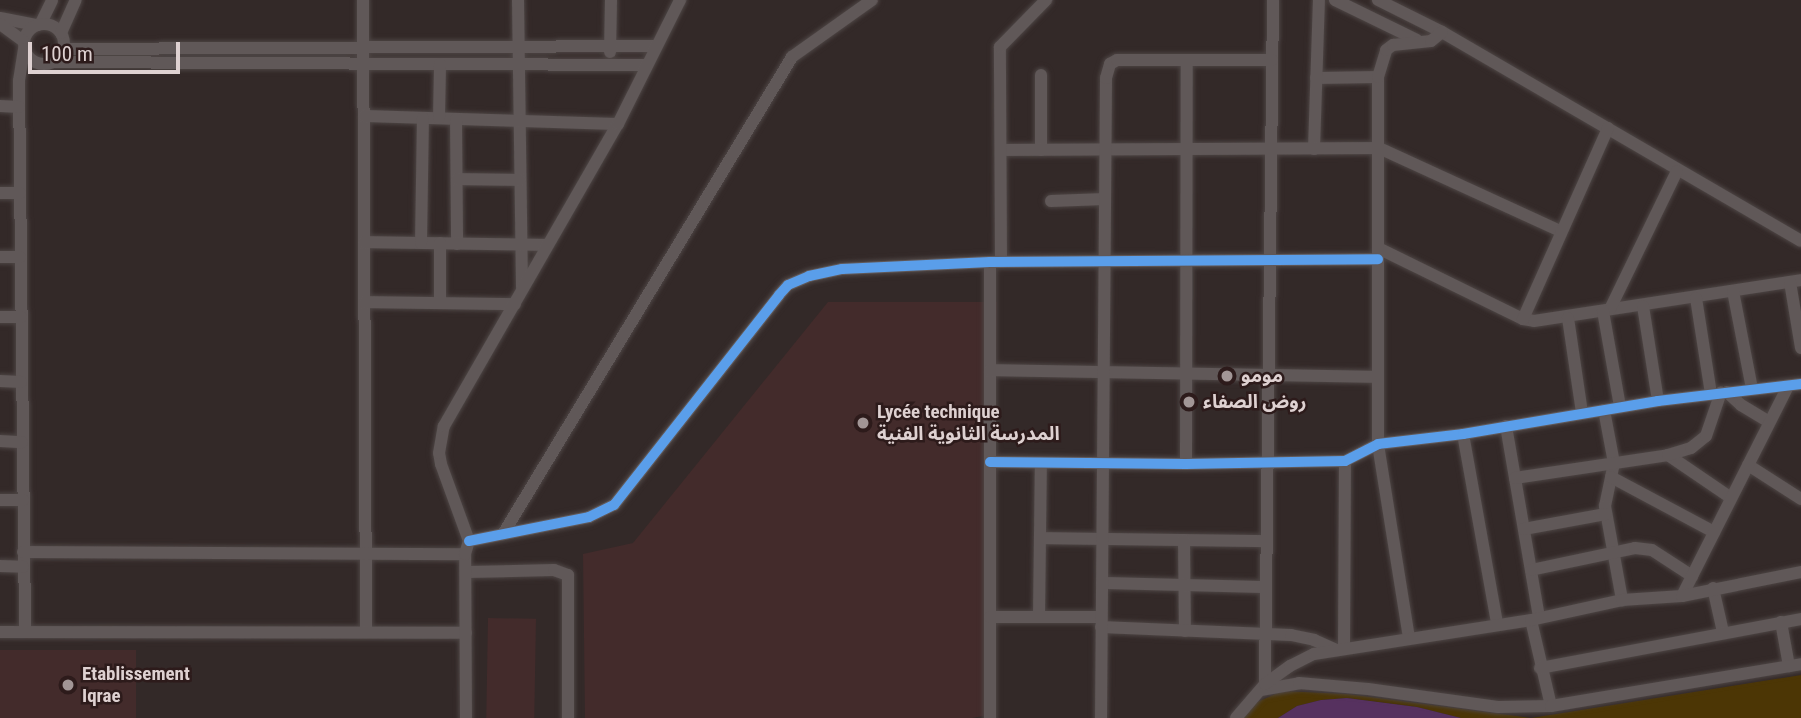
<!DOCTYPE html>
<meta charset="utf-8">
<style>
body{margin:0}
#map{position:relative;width:1801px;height:718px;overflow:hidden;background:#332928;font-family:"Roboto Condensed","Noto Sans Arabic",sans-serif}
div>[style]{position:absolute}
.built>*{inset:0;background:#432b2b;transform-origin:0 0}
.green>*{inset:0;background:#4c3605}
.water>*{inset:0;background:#56315f}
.roads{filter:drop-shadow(0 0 2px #4d4544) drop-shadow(0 0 2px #4d4544)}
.street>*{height:12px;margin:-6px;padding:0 6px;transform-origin:6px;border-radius:6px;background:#605858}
.street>.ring{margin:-6px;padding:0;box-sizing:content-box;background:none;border:12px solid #605858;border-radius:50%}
.cycleway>*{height:10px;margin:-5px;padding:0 5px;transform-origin:5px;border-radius:5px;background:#5a9eea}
.dots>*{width:19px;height:19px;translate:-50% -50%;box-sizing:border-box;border:4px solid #2d1b1b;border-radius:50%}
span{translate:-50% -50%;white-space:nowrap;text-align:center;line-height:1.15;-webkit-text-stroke:5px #2d1b1b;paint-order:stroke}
.poi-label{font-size:19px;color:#ded1d1;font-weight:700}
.left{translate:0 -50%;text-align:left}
.scale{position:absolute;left:28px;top:42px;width:152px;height:32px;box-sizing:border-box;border:4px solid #ded1d1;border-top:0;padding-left:9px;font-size:21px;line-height:24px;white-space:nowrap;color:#ded1d1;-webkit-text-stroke:5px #2d1b1b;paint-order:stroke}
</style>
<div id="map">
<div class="built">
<div style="clip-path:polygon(828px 302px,997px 302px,989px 715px,972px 718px,585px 718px,583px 554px,633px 543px)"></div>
<div style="left:488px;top:618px;width:48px;height:100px;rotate:1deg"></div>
<div style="left:0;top:650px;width:136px;height:68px"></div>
</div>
<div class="green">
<div style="clip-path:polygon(1801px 675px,1801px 718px,1461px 718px,1417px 707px,1347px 698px,1321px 700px,1297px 706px,1278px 718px,1242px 718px,1255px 703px,1282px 691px,1347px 694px,1531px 718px)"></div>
</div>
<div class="water">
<div style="clip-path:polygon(1347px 698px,1417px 707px,1461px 718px,1278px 718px,1297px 706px,1321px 700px)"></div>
</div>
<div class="roads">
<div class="street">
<div style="left:363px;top:0;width:632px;rotate:89.73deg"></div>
<div style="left:518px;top:0;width:287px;rotate:89.2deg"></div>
<div style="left:1335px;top:0;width:91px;rotate:26deg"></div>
<div style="left:1378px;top:0;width:72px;rotate:26.6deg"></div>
<div style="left:1442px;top:32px;width:415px;rotate:30.2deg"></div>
<div style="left:0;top:18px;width:38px;rotate:11deg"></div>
<div style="left:41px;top:23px;width:25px;rotate:-64deg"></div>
<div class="ring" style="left:24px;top:24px;width:28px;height:28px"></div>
<div style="left:0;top:24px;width:29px;rotate:36deg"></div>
<div style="left:61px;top:33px;width:36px;rotate:-66deg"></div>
<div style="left:24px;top:49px;width:32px;rotate:99deg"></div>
<div style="left:19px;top:81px;width:550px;rotate:89.37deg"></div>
<div style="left:63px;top:49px;width:592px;rotate:-0.29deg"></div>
<div style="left:610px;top:52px;width:52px;rotate:-88.9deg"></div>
<div style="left:52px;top:62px;width:595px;rotate:0.29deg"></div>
<div style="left:1041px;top:75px;width:75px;rotate:90deg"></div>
<div style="left:1316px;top:78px;width:62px;rotate:-0.9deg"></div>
<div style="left:0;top:106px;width:19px;rotate:3deg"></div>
<div style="left:364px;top:116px;width:254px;rotate:1.8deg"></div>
<div style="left:439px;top:118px;width:54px;rotate:-88.9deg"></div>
<div style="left:456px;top:119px;width:125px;rotate:89.5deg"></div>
<div style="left:1314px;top:149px;width:149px;rotate:-88.1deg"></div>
<div style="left:1002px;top:150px;width:377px;rotate:-0.3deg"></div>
<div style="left:1379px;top:148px;width:199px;rotate:24.6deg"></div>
<div style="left:457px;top:179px;width:63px;rotate:0.9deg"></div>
<div style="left:0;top:193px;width:20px"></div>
<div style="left:1051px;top:201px;width:54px;rotate:-2.1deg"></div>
<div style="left:364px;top:242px;width:182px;rotate:0.9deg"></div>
<div style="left:421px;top:243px;width:125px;rotate:-89.1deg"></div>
<div style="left:440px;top:243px;width:60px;rotate:90deg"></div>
<div style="left:1378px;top:248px;width:161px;rotate:26.1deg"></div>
<div style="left:1523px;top:319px;width:11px;rotate:10deg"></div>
<div style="left:1534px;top:321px;width:270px;rotate:-8.7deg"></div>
<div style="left:0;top:257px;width:20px"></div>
<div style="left:990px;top:262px;width:456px;rotate:90deg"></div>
<div style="left:1001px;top:262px;width:215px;rotate:-90.3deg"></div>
<div style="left:1000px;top:47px;width:66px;rotate:-45.6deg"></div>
<div style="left:1790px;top:282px;width:67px;rotate:80.5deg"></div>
<div style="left:1733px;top:291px;width:100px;rotate:79deg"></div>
<div style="left:1696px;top:298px;width:97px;rotate:81.1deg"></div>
<div style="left:365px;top:302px;width:150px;rotate:0.8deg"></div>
<div style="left:1643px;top:306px;width:96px;rotate:81deg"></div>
<div style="left:1610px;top:309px;width:153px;rotate:-64.1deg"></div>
<div style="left:1603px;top:311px;width:97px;rotate:79.9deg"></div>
<div style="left:0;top:317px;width:21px"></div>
<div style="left:1568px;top:318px;width:96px;rotate:81.6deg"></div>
<div style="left:1523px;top:319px;width:209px;rotate:-66deg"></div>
<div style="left:990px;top:370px;width:388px;rotate:1deg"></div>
<div style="left:0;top:381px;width:21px;rotate:3deg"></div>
<div style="left:1727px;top:392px;width:19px;rotate:43deg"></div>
<div style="left:1741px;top:405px;width:33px;rotate:31deg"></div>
<div style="left:1604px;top:410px;width:54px;rotate:79.3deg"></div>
<div style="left:1614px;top:463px;width:44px;rotate:101.8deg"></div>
<div style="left:1605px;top:506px;width:96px;rotate:79.7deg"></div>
<div style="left:1506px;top:426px;width:194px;rotate:80.2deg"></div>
<div style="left:1463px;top:434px;width:192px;rotate:79.8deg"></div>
<div style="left:0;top:441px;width:22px;rotate:3deg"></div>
<div style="left:1668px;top:455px;width:76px;rotate:34.3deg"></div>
<div style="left:990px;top:462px;width:196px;rotate:0.6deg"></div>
<div style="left:1186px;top:464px;width:159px;rotate:-1.1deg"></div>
<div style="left:1345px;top:461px;width:37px;rotate:-27deg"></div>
<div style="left:1378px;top:444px;width:86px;rotate:-6.7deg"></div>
<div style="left:1463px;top:434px;width:198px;rotate:-9.6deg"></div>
<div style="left:1658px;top:401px;width:144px;rotate:-6.8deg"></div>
<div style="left:1186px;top:464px;width:403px;rotate:-89.9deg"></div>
<div style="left:1748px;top:465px;width:63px;rotate:32.7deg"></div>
<div style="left:1611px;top:477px;width:117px;rotate:28.1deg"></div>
<div style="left:1515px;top:478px;width:155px;rotate:-8.5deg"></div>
<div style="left:1668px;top:455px;width:24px;rotate:-17deg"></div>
<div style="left:1691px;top:448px;width:19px;rotate:-39deg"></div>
<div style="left:1706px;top:436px;width:46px;rotate:-71.2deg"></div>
<div style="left:0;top:500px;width:23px"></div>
<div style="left:1524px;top:529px;width:83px;rotate:-10.4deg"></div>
<div style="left:503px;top:534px;width:558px;rotate:-58.79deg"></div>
<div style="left:792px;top:57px;width:98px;rotate:-35.5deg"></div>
<div style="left:1040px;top:538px;width:227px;rotate:0.8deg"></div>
<div style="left:1184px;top:540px;width:91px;rotate:89.4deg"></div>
<div style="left:469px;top:541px;width:122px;rotate:-11.3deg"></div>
<div style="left:589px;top:517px;width:28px;rotate:-26deg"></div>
<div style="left:614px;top:505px;width:267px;rotate:-51.8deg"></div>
<div style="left:779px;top:295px;width:13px;rotate:-48deg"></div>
<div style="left:788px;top:285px;width:23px;rotate:-23deg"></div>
<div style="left:809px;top:276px;width:34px;rotate:-12deg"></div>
<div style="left:842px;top:269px;width:148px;rotate:-2.7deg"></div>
<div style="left:990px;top:262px;width:388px;rotate:-0.4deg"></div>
<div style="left:23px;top:552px;width:442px;rotate:0.3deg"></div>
<div style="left:0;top:566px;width:23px;rotate:2deg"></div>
<div style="left:1531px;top:570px;width:106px;rotate:-11.9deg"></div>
<div style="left:1635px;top:548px;width:17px;rotate:7deg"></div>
<div style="left:1652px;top:550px;width:48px;rotate:33deg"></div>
<div style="left:467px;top:572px;width:87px;rotate:-1.3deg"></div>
<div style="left:554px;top:570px;width:15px;rotate:20deg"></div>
<div style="left:568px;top:575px;width:143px;rotate:90deg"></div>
<div style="left:1102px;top:583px;width:164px;rotate:1.4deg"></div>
<div style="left:1713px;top:588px;width:45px;rotate:77.2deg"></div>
<div style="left:1682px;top:596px;width:235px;rotate:-63.2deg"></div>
<div style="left:1039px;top:616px;width:153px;rotate:-89.3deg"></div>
<div style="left:990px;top:617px;width:111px"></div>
<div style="left:1531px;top:620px;width:88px;rotate:76.9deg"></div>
<div style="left:1781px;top:622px;width:45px;rotate:79.7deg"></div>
<div style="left:1101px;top:627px;width:190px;rotate:2.4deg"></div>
<div style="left:1291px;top:635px;width:24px;rotate:12deg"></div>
<div style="left:1314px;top:640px;width:24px;rotate:24deg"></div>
<div style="left:0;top:632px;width:466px;rotate:0.1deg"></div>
<div style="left:1409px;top:638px;width:196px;rotate:-99.1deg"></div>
<div style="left:1378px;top:444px;width:367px;rotate:-90deg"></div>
<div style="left:1378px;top:77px;width:28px;rotate:-73deg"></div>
<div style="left:1386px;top:50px;width:9px;rotate:-36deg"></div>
<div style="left:1393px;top:45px;width:38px;rotate:-6deg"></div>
<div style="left:1431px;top:41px;width:14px;rotate:-39deg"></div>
<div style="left:1344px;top:648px;width:187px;rotate:-89.7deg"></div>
<div style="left:1540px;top:668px;width:266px;rotate:-10.6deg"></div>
<div style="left:1265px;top:684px;width:684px;rotate:-89.33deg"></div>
<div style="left:1261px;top:690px;width:39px;rotate:-10deg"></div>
<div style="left:1299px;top:683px;width:69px;rotate:5deg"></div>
<div style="left:1368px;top:689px;width:131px;rotate:7.9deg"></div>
<div style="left:1498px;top:707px;width:53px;rotate:-1.1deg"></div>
<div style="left:1551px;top:706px;width:254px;rotate:-9.5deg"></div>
<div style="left:466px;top:718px;width:164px;rotate:-90.3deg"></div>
<div style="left:465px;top:554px;width:14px;rotate:-73deg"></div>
<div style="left:469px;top:541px;width:82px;rotate:-110deg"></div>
<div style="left:441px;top:464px;width:11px;rotate:-100deg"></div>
<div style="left:439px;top:453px;width:27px;rotate:-80deg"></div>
<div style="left:444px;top:426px;width:349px;rotate:-60.1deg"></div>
<div style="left:618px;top:124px;width:139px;rotate:-63.4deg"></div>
<div style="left:1101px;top:718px;width:640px;rotate:-89.55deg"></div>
<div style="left:1106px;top:78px;width:15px;rotate:-74deg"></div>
<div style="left:1110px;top:64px;width:8px;rotate:-30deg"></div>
<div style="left:1117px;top:60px;width:155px"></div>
<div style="left:1236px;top:718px;width:45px;rotate:-49.5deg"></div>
<div style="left:1265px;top:684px;width:31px;rotate:-36deg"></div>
<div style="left:1290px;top:666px;width:27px;rotate:-27deg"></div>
<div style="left:1314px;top:654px;width:220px;rotate:-8.9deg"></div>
<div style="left:1531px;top:620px;width:93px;rotate:-12.4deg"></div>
<div style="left:1622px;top:600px;width:60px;rotate:-3.8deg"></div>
<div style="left:1682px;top:596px;width:121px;rotate:-11.4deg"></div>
</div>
</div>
<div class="cycleway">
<div style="left:990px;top:462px;width:196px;rotate:0.6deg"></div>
<div style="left:1186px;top:464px;width:159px;rotate:-1.1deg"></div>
<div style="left:1345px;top:461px;width:37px;rotate:-27deg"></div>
<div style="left:1378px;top:444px;width:86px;rotate:-6.7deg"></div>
<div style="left:1463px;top:434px;width:198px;rotate:-9.6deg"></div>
<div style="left:1658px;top:401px;width:144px;rotate:-6.8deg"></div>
<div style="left:469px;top:541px;width:122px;rotate:-11.3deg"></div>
<div style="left:589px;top:517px;width:28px;rotate:-26deg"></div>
<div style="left:614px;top:505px;width:267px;rotate:-51.8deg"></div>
<div style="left:779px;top:295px;width:13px;rotate:-48deg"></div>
<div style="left:788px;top:285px;width:23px;rotate:-23deg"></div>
<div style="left:809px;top:276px;width:34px;rotate:-12deg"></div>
<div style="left:842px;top:269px;width:148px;rotate:-2.7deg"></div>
<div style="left:990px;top:262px;width:388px;rotate:-0.4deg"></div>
</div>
<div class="dots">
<div style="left:1227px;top:376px;background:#a29696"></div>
<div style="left:1189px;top:402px;background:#a29696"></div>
<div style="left:863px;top:423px;background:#a29696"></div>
<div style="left:68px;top:685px;background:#a29696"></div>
</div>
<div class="poi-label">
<span class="left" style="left:1241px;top:376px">مومو</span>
<span class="left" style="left:1203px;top:402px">روض الصفاء</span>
<span class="left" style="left:877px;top:423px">Lycée technique<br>المدرسة الثانوية الفنية</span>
<span class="left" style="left:82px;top:685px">Etablissement<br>Iqrae</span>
</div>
<div class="scale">100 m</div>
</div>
